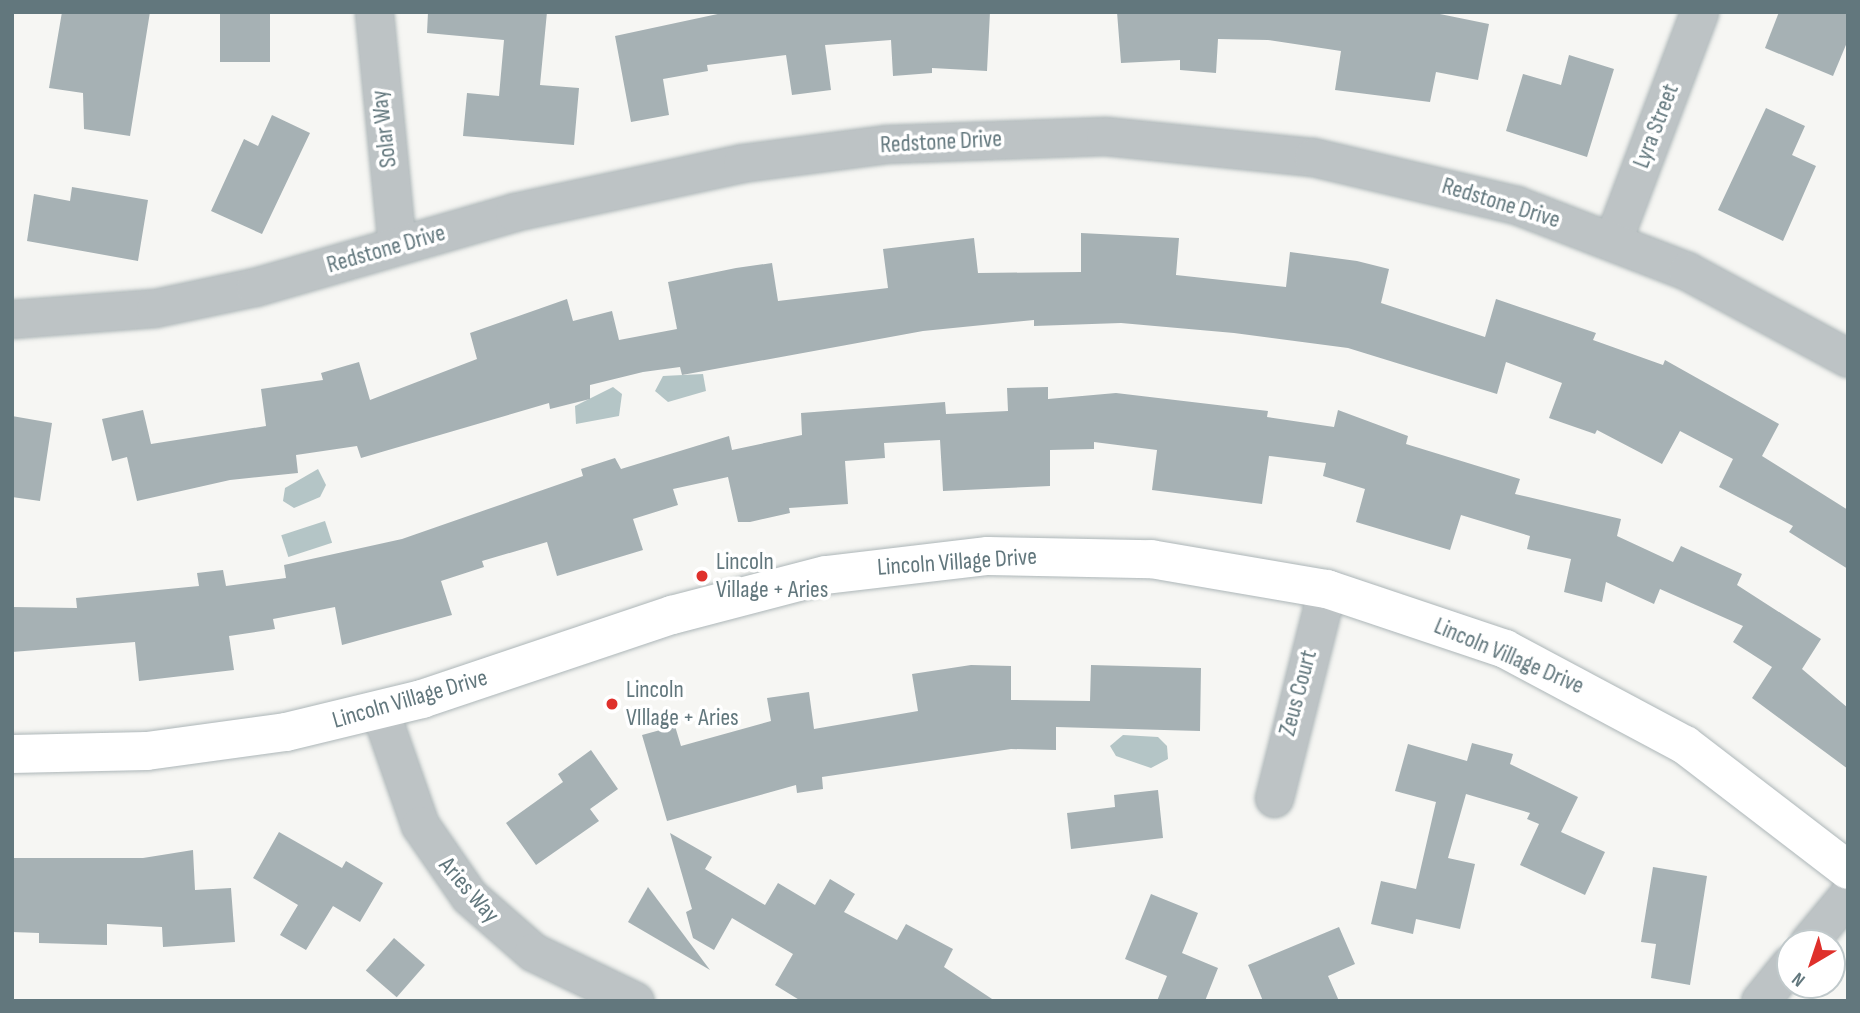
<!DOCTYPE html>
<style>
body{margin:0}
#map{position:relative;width:1860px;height:1013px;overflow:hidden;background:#f6f6f3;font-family:"Sofia Sans Condensed",sans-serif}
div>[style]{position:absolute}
.water>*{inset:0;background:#b4c5c6;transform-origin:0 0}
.building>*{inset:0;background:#a6b1b4;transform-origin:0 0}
.roads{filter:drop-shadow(0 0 2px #adb6b8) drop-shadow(0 0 2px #adb6b8)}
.street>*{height:37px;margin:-18.5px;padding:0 18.5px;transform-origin:18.5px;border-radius:18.5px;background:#bdc3c5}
.secondary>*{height:38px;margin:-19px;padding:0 19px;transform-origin:19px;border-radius:19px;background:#fff}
.dots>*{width:19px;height:19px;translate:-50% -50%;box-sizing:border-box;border:4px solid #fff;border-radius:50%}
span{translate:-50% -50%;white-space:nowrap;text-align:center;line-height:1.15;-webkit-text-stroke:7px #fff;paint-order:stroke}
.street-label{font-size:24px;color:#62777d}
.poi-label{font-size:24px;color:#62777d}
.left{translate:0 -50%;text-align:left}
.frame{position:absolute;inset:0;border:14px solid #62777d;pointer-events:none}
.north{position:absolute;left:1776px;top:929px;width:70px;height:70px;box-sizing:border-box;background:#fff;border:2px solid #c0c9cb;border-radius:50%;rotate:219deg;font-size:19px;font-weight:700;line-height:28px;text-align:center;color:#62777d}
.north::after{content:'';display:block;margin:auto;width:24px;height:32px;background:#df302b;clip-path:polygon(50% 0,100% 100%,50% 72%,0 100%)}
</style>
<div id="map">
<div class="water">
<div style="clip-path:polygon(703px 374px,706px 391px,668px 402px,655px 391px,663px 376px)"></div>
<div style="clip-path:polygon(613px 387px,622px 394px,619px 416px,576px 424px,575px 406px)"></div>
<div style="clip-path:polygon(318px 469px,326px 485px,320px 497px,294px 508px,283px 501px,285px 488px)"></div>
<div style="left:325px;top:521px;width:23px;height:46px;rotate:72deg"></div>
<div style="clip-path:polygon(1123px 735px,1158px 737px,1167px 746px,1168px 759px,1151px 768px,1116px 756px,1110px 746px)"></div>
</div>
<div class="building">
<div style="clip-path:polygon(62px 12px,150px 12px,130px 136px,84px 129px,83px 93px,49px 88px)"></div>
<div style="left:220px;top:12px;width:50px;height:50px"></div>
<div style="clip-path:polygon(428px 12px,547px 12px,540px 85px,579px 88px,574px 145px,463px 136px,467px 93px,499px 96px,504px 40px,427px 33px)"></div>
<div style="clip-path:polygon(727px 12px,990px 12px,987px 71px,932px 68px,932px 73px,893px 76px,891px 40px,825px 45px,831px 90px,792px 95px,786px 55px,707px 65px,708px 71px,663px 79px,669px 115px,631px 122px,615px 36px)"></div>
<div style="clip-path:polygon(1117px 12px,1430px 12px,1489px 24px,1478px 80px,1436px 72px,1430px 102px,1335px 90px,1341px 51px,1268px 40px,1218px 39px,1216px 73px,1180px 70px,1180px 60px,1121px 63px)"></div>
<div style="clip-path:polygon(1779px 12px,1848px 12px,1848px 40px,1833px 76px,1765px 48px)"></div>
<div style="clip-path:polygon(1569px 55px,1614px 69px,1587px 157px,1506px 131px,1523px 74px,1561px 85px)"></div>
<div style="clip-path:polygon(1766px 108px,1805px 126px,1792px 155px,1816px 166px,1783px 241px,1718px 210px)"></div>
<div style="clip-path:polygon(272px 115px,310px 133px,262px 234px,211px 211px,244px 139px,258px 146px)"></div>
<div style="clip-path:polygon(72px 187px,148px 200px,138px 261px,27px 241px,34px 194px,70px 201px)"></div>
<div style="clip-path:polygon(1081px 233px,1179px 238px,1176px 275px,1286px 287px,1290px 252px,1357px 261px,1389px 269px,1381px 303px,1424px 317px,1485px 337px,1496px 299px,1596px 333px,1593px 340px,1663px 365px,1665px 360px,1779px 424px,1762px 456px,1848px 510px,1848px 569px,1789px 532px,1793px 526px,1719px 487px,1733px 459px,1680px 431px,1662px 464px,1597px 430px,1595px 434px,1549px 418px,1562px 383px,1506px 362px,1497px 394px,1348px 348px,1234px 333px,1121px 323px,1034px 326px,1034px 320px,923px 331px,682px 375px,680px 367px,643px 372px,590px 385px,590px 399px,550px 409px,549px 403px,361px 458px,357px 446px,296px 455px,298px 473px,230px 480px,137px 501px,127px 457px,112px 461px,102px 419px,143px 410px,151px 444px,266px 426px,261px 389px,323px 380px,321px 373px,359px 362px,370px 400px,477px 359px,470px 333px,567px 299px,573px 321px,612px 311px,619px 340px,677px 329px,668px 282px,736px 268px,772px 263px,778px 301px,888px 288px,883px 249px,974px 238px,978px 273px,1081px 272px)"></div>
<div style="clip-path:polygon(1048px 387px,1048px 399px,1116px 393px,1268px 411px,1267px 417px,1334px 427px,1338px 410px,1408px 436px,1406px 444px,1520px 479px,1515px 494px,1621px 519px,1617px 536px,1673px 562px,1681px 546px,1742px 574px,1737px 585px,1821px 639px,1802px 669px,1848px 708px,1848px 769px,1752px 698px,1772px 667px,1733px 642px,1743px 626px,1660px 589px,1654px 604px,1606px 582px,1602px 602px,1564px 592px,1571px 559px,1527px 549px,1530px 536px,1461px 515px,1450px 550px,1356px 522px,1365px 489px,1323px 476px,1326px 463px,1269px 456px,1262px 504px,1152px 490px,1157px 450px,1094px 442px,1094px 449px,1050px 450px,1050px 486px,943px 491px,940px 440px,884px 443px,885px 458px,845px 461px,848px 504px,789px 508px,790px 513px,750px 522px,738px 522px,728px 477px,673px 489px,678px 505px,633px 519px,643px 550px,557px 576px,547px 542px,482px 561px,484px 567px,441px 581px,452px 615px,342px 645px,335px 607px,273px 619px,275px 629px,229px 636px,234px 670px,139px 681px,135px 642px,12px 652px,12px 607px,77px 608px,76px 598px,199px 586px,197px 573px,223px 570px,226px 586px,286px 578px,284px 565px,402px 539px,583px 476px,581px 469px,615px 458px,621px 469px,729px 436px,732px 450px,802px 435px,801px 413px,945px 402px,946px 414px,1008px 411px,1007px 388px)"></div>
<div style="clip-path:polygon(12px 416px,52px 423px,40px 501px,12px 497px)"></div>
<div style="clip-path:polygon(971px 665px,1011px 666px,1011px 700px,1090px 701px,1091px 665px,1201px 668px,1200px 731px,1056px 727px,1056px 750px,1011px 749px,822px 777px,823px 789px,797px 793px,796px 785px,667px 821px,642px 735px,675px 726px,681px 746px,771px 721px,767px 698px,809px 692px,814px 729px,918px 711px,912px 674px)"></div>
<div style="clip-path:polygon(1472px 743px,1513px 754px,1510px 764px,1578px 797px,1561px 832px,1605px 852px,1585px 895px,1520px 865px,1539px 824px,1527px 819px,1530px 813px,1466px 794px,1448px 858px,1475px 864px,1460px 929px,1416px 919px,1413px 934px,1371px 924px,1381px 881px,1416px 889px,1436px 802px,1395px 791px,1408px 744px,1467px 761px)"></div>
<div style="clip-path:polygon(591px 750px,618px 789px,590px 809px,599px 821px,536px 865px,506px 823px,563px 782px,558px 774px)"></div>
<div style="clip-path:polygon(1158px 790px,1163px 838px,1071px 849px,1067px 813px,1115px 807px,1114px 795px)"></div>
<div style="clip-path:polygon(279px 832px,342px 868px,346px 861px,383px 883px,360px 922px,333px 906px,306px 950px,280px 935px,298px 905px,253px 878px)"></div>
<div style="clip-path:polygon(670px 833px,712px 857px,705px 869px,765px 905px,778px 883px,815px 905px,830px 879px,855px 894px,844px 912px,897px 940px,906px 924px,953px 949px,944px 967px,995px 1001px,801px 1001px,775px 985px,793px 954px,732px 918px,714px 950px,693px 938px,686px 912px,692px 909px)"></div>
<div style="clip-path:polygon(193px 850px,195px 890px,231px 888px,235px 942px,163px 947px,162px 927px,107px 924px,107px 945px,39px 943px,39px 933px,12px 932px,12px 858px,143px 858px)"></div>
<div style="clip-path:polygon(1653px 867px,1707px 876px,1690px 985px,1651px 978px,1656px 944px,1641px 942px)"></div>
<div style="clip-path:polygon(648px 887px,710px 970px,628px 922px)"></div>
<div style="clip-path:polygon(1151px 894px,1198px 913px,1182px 953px,1218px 968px,1205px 1001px,1157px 1001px,1167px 976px,1125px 959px)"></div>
<div style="clip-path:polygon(1339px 927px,1355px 964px,1328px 976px,1339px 1001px,1263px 1001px,1248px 965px)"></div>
<div style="left:394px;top:938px;width:41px;height:43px;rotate:41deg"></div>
</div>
<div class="roads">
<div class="street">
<div style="left:374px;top:12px;width:234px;rotate:84.4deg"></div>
<div style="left:1613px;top:240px;width:244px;rotate:-69.3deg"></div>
<div style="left:12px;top:319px;width:143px;rotate:-4.4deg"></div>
<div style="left:155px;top:308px;width:102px;rotate:-11.9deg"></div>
<div style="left:255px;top:287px;width:270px;rotate:-16.1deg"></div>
<div style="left:514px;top:212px;width:233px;rotate:-12.1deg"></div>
<div style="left:742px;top:163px;width:145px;rotate:-7.5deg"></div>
<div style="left:886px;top:144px;width:219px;rotate:-2.1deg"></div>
<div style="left:1105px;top:136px;width:209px;rotate:5.8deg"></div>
<div style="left:1313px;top:157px;width:209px;rotate:13.3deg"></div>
<div style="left:1516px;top:205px;width:183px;rotate:21.1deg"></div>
<div style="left:1687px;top:271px;width:183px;rotate:28.4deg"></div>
<div style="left:380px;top:711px;width:121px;rotate:70.7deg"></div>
<div style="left:420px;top:825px;width:86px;rotate:55.4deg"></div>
<div style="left:469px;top:896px;width:85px;rotate:41.2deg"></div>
<div style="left:533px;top:952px;width:113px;rotate:25.7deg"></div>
<div style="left:1274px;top:798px;width:216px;rotate:-75.8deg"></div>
<div style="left:1808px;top:943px;width:62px;rotate:-50.2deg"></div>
<div style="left:1760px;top:1001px;width:48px;rotate:-51deg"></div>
</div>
<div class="secondary">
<div style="left:12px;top:754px;width:135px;rotate:-1.3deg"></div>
<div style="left:147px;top:751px;width:140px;rotate:-7.8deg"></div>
<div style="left:286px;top:732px;width:140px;rotate:-13.6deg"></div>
<div style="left:422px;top:699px;width:264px;rotate:-18.6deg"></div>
<div style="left:672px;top:615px;width:159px;rotate:-14.6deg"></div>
<div style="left:826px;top:575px;width:163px;rotate:-6.7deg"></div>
<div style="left:988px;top:556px;width:163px;rotate:1.1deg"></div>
<div style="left:1151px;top:559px;width:179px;rotate:9.7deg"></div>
<div style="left:1327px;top:589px;width:188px;rotate:18.6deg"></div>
<div style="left:1505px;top:649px;width:204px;rotate:28.1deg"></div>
<div style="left:1685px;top:745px;width:205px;rotate:37.5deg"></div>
</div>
</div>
<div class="dots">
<div style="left:702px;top:576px;background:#df302b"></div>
<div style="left:612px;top:704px;background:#df302b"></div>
</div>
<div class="street-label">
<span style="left:1656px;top:126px;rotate:-69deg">Lyra Street</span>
<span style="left:384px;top:129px;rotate:-97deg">Solar Way</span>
<span style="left:941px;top:142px;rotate:-3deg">Redstone Drive</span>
<span style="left:1501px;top:203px;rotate:17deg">Redstone Drive</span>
<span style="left:386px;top:249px;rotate:-16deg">Redstone Drive</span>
<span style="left:957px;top:562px;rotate:-4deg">Lincoln Village Drive</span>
<span style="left:1509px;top:656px;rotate:23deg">Lincoln Village Drive</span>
<span style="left:1298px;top:693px;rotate:-75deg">Zeus Court</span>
<span style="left:410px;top:699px;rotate:-16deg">Lincoln Village Drive</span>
<span style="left:469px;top:890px;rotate:49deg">Aries Way</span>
</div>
<div class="poi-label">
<span class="left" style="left:716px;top:576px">Lincoln<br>Village + Aries</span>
<span class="left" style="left:626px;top:704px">Lincoln<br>VIllage + Aries</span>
</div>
<div class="frame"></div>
<div class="north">N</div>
</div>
